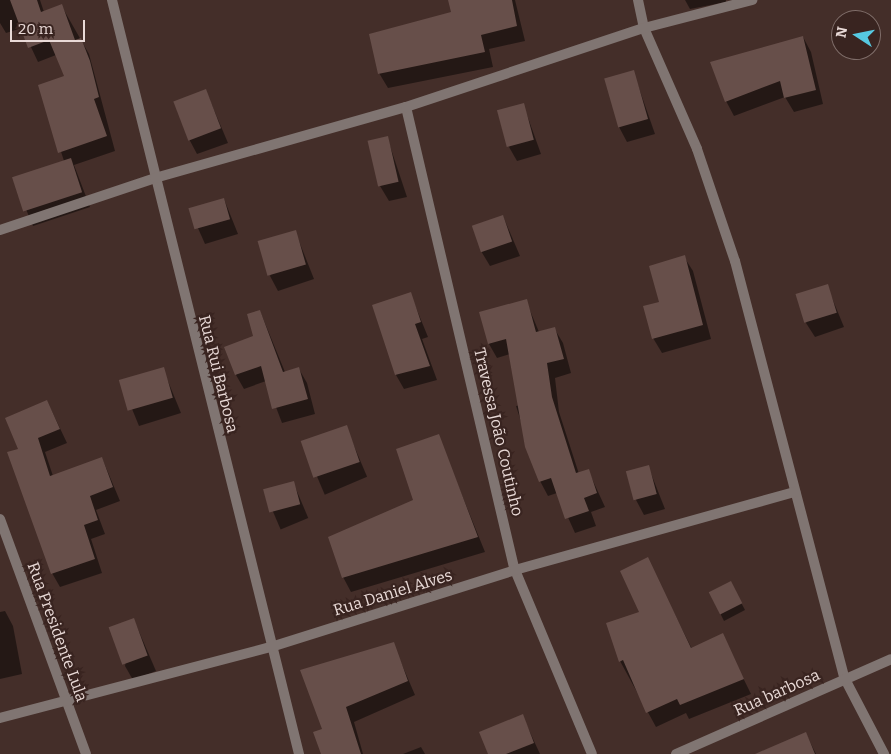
<!DOCTYPE html>
<meta charset="utf-8">
<style>
body{margin:0}
#map{position:relative;width:891px;height:754px;overflow:hidden;background:#442e29;font-family:Bitter,serif}
div>[style]{position:absolute}
.shadow>*{inset:0;background:#0007;transform-origin:0 0}
.building>*{inset:0;background:#674f4a;transform-origin:0 0}
.street>*{height:10px;margin:-5px;padding:0 5px;transform-origin:5px;border-radius:5px;background:#807572}
span{translate:-50% -50%;white-space:nowrap;text-align:center;line-height:1.15;-webkit-text-stroke:4.5px #392420;paint-order:stroke}
.street-label{font-size:16px;color:#e9dad7}
.north{position:absolute;left:831px;top:10px;width:50px;height:50px;box-sizing:border-box;background:#392420;border:1px solid #7f6d69;border-radius:50%;rotate:281deg;font-size:14px;font-weight:700;line-height:20px;text-align:center;color:#e9dad7}
.north::after{content:'';display:block;margin:auto;width:18px;height:22px;background:#56c9e1;clip-path:polygon(50% 0,100% 100%,50% 72%,0 100%)}
.scale{position:absolute;left:10px;top:20px;width:75px;height:22px;box-sizing:border-box;border:2px solid #e9dad7;border-top:0;padding-left:6px;font-size:15px;line-height:18px;white-space:nowrap;color:#e9dad7;-webkit-text-stroke:4px #392420;paint-order:stroke}
</style>
<div id="map">
<div class="shadow">
<div style="clip-path:polygon(0 0,40px 0,44px 12px,61px 5px,89px 54px,115px 151px,74px 165px,90px 207px,33px 226px,13px 178px,64px 161px,40px 86px,65px 77px,56px 55px,38px 62px,22px 28px,6px 33px,0 23px)"></div>
<div style="clip-path:polygon(449px 0,515px 0,525px 41px,489px 49px,493px 67px,388px 88px,379px 73px,452px 13px)"></div>
<div style="clip-path:polygon(685px 0,726px 0,726px 2px,690px 9px)"></div>
<div style="clip-path:polygon(803px 37px,811px 52px,823px 104px,794px 112px,785px 97px,734px 116px,726px 101px)"></div>
<div style="clip-path:polygon(633px 71px,655px 134px,627px 142px,619px 127px)"></div>
<div style="clip-path:polygon(206px 91px,228px 143px,197px 154px,189px 139px)"></div>
<div style="clip-path:polygon(523px 104px,541px 154px,517px 161px,509px 147px)"></div>
<div style="clip-path:polygon(387px 137px,407px 197px,389px 201px,380px 186px)"></div>
<div style="clip-path:polygon(224px 199px,238px 234px,205px 244px,190px 210px)"></div>
<div style="clip-path:polygon(503px 216px,520px 256px,490px 266px,481px 251px)"></div>
<div style="clip-path:polygon(295px 231px,314px 279px,278px 291px,270px 276px)"></div>
<div style="clip-path:polygon(684px 257px,693px 271px,711px 339px,662px 353px,653px 338px)"></div>
<div style="clip-path:polygon(827px 286px,844px 327px,815px 337px,806px 323px)"></div>
<div style="clip-path:polygon(410px 293px,428px 337px,422px 339px,437px 380px,404px 389px,396px 375px)"></div>
<div style="clip-path:polygon(526px 301px,539px 332px,554px 328px,563px 343px,571px 373px,555px 378px,559px 412px,579px 474px,588px 470px,605px 507px,591px 512px,596px 526px,575px 533px,557px 493px,548px 496px,540px 481px,516px 406px,521px 405px,510px 354px,497px 358px,489px 344px)"></div>
<div style="clip-path:polygon(260px 311px,285px 372px,299px 369px,307px 383px,315px 414px,282px 423px,266px 381px,244px 389px,236px 375px,254px 337px)"></div>
<div style="clip-path:polygon(163px 369px,181px 413px,139px 426px,121px 382px)"></div>
<div style="clip-path:polygon(47px 401px,67px 443px,45px 452px,53px 476px,102px 458px,120px 501px,96px 510px,105px 534px,91px 539px,102px 573px,60px 587px,52px 573px,20px 449px)"></div>
<div style="left:346px;top:427px;width:54px;height:46px;rotate:67deg"></div>
<div style="clip-path:polygon(438px 436px,485px 552px,351px 592px,343px 577px,415px 500px)"></div>
<div style="clip-path:polygon(648px 466px,665px 509px,644px 515px,636px 500px)"></div>
<div style="left:293px;top:482px;width:39px;height:30px;rotate:67deg"></div>
<div style="clip-path:polygon(647px 559px,692px 649px,722px 635px,751px 694px,689px 719px,686px 713px,656px 727px,620px 661px,641px 613px)"></div>
<div style="clip-path:polygon(734px 589px,745px 610px,724px 621px,710px 593px)"></div>
<div style="clip-path:polygon(5px 611px,13px 626px,22px 674px,0 679px,0 612px)"></div>
<div style="clip-path:polygon(134px 620px,156px 671px,133px 680px,125px 666px)"></div>
<div style="clip-path:polygon(393px 644px,415px 695px,354px 722px,363px 754px,322px 754px,323px 730px)"></div>
<div style="clip-path:polygon(522px 715px,540px 754px,490px 754px)"></div>
<div style="clip-path:polygon(806px 734px,816px 754px,756px 754px)"></div>
<div style="clip-path:polygon(421px 747px,425px 754px,403px 754px)"></div>
</div>
<div class="building">
<div style="clip-path:polygon(10px 0,37px 0,41px 12px,62px 4px,75px 40px,81px 38px,90px 61px,99px 97px,94px 99px,107px 136px,58px 153px,38px 85px,64px 76px,49px 40px,28px 48px)"></div>
<div style="clip-path:polygon(448px 0,512px 0,517px 26px,481px 35px,485px 52px,378px 74px,369px 34px,451px 12px)"></div>
<div style="clip-path:polygon(803px 36px,816px 90px,784px 98px,780px 81px,725px 102px,710px 62px)"></div>
<div style="left:634px;top:70px;width:51px;height:31px;rotate:74deg"></div>
<div style="left:206px;top:89px;width:42px;height:35px;rotate:69deg"></div>
<div style="left:524px;top:103px;width:38px;height:28px;rotate:75deg"></div>
<div style="left:388px;top:136px;width:47px;height:21px;rotate:77deg"></div>
<div style="left:71px;top:158px;width:36px;height:62px;rotate:72deg"></div>
<div style="left:224px;top:198px;width:22px;height:37px;rotate:74deg"></div>
<div style="left:503px;top:215px;width:28px;height:33px;rotate:71deg"></div>
<div style="left:296px;top:230px;width:36px;height:40px;rotate:74deg"></div>
<div style="clip-path:polygon(685px 255px,703px 325px,652px 339px,643px 306px,659px 302px,649px 266px)"></div>
<div style="left:828px;top:284px;width:30px;height:34px;rotate:73deg"></div>
<div style="clip-path:polygon(411px 292px,421px 322px,415px 324px,430px 366px,395px 375px,372px 305px)"></div>
<div style="clip-path:polygon(527px 299px,536px 332px,555px 327px,564px 359px,547px 363px,552px 397px,576px 473px,589px 469px,597px 493px,584px 498px,589px 511px,565px 519px,551px 478px,539px 482px,525px 447px,506px 339px,488px 344px,479px 312px)"></div>
<div style="clip-path:polygon(260px 310px,283px 372px,299px 367px,308px 399px,272px 409px,261px 366px,235px 375px,224px 347px,253px 336px,247px 314px)"></div>
<div style="left:164px;top:367px;width:32px;height:47px;rotate:74deg"></div>
<div style="clip-path:polygon(47px 400px,60px 429px,38px 438px,50px 476px,102px 457px,113px 487px,90px 496px,98px 520px,84px 525px,95px 559px,51px 574px,7px 452px,18px 449px,5px 418px)"></div>
<div style="left:347px;top:425px;width:39px;height:49px;rotate:71deg"></div>
<div style="clip-path:polygon(439px 434px,478px 537px,342px 578px,328px 537px,413px 500px,396px 449px)"></div>
<div style="left:649px;top:465px;width:30px;height:24px;rotate:75deg"></div>
<div style="left:294px;top:481px;width:24px;height:32px;rotate:75deg"></div>
<div style="clip-path:polygon(648px 557px,691px 648px,723px 633px,744px 679px,680px 705px,677px 699px,646px 713px,623px 660px,619px 662px,606px 623px,639px 612px,620px 571px)"></div>
<div style="left:731px;top:581px;width:25px;height:25px;rotate:63deg"></div>
<div style="left:134px;top:618px;width:40px;height:27px;rotate:70deg"></div>
<div style="clip-path:polygon(394px 642px,408px 681px,346px 707px,361px 754px,321px 754px,313px 732px,322px 729px,300px 670px)"></div>
<div style="clip-path:polygon(523px 714px,534px 743px,506px 754px,488px 754px,479px 732px)"></div>
<div style="clip-path:polygon(806px 732px,815px 754px,755px 754px)"></div>
</div>
<div class="street">
<div style="left:112px;top:0;width:777px;rotate:76.07deg"></div>
<div style="left:638px;top:0;width:29px;rotate:78deg"></div>
<div style="left:644px;top:28px;width:132px;rotate:66.3deg"></div>
<div style="left:697px;top:149px;width:118px;rotate:71.3deg"></div>
<div style="left:735px;top:261px;width:432px;rotate:75.3deg"></div>
<div style="left:845px;top:679px;width:85px;rotate:62.5deg"></div>
<div style="left:406px;top:107px;width:476px;rotate:76.8deg"></div>
<div style="left:515px;top:570px;width:199px;rotate:67.3deg"></div>
<div style="left:0;top:230px;width:163px;rotate:-18.5deg"></div>
<div style="left:155px;top:178px;width:261px;rotate:-15.8deg"></div>
<div style="left:406px;top:107px;width:251px;rotate:-18.4deg"></div>
<div style="left:644px;top:28px;width:112px;rotate:-14.5deg"></div>
<div style="left:0;top:519px;width:250px;rotate:69.9deg"></div>
<div style="left:0;top:718px;width:280px;rotate:-14.7deg"></div>
<div style="left:271px;top:647px;width:256px;rotate:-17.5deg"></div>
<div style="left:515px;top:570px;width:291px;rotate:-15.6deg"></div>
<div style="left:676px;top:754px;width:235px;rotate:-23.8deg"></div>
</div>
<div class="street-label">
<span style="left:218px;top:374px;rotate:76deg">Rua Rui Barbosa</span>
<span style="left:498px;top:432px;rotate:77deg">Travessa João Coutinho</span>
<span style="left:393px;top:593px;rotate:-17deg">Rua Daniel Alves</span>
<span style="left:57px;top:632px;rotate:70deg">Rua Presidente Lula</span>
<span style="left:777px;top:693px;rotate:-24deg">Rua barbosa</span>
</div>
<div class="north">N</div>
<div class="scale">20 m</div>
</div>
